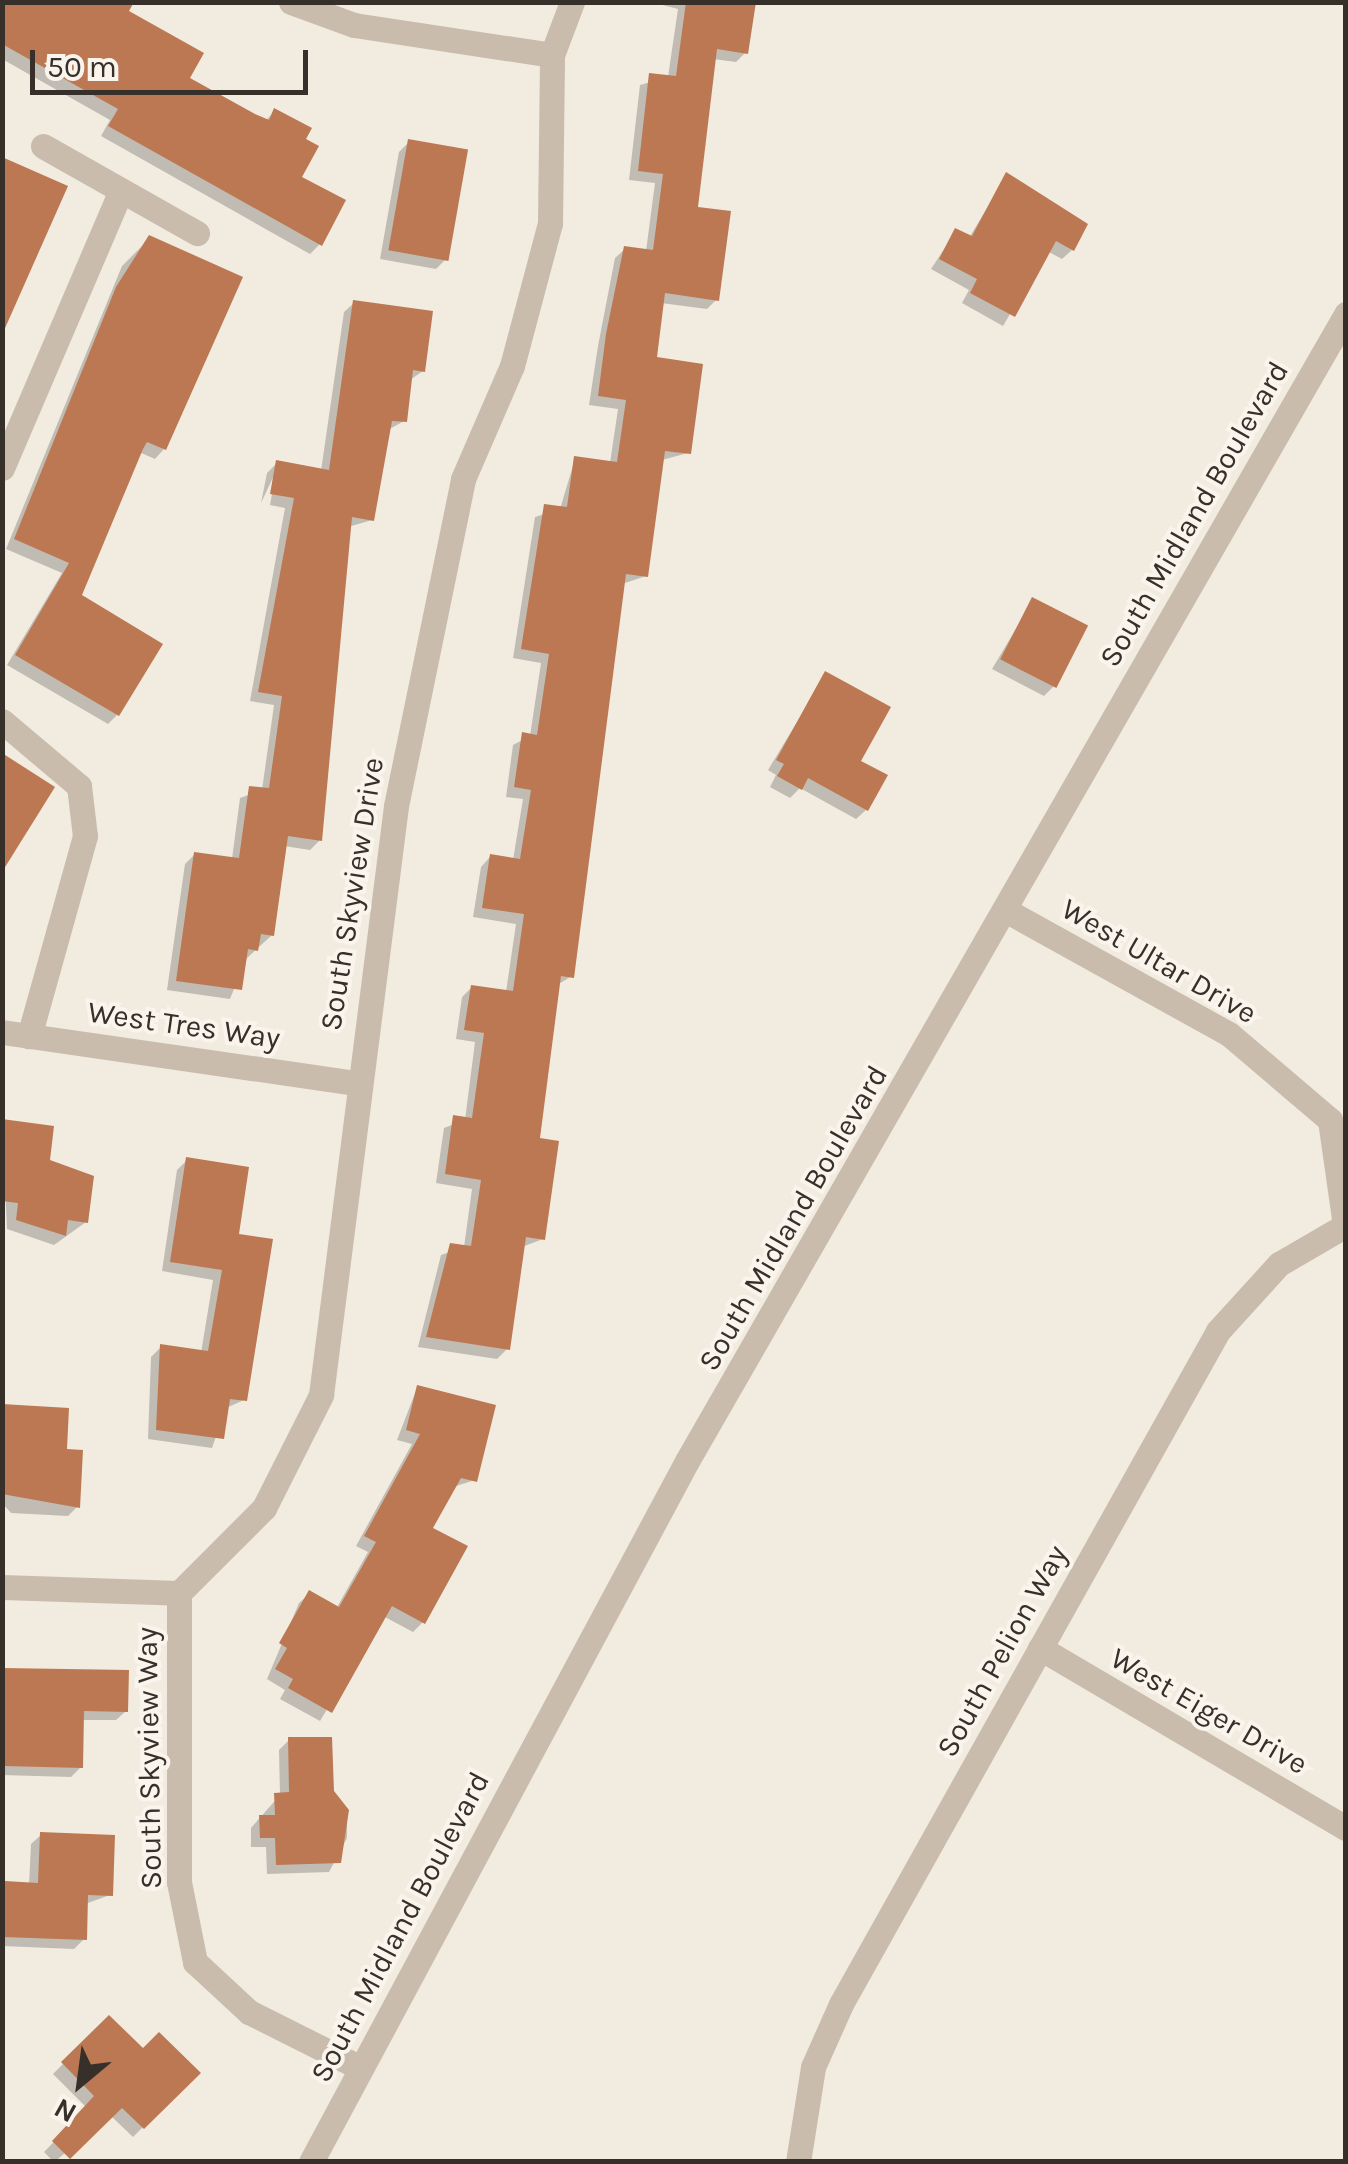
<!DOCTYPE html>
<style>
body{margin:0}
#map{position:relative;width:1348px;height:2164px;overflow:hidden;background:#f1ebe0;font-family:Karla,sans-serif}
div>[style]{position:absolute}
.shadow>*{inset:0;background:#0003}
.building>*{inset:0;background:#bc7852;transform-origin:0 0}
.minor>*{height:25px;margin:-12.5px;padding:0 12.5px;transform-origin:12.5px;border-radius:12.5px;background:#c9bcac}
span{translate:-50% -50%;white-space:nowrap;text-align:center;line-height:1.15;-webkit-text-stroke:8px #f9f4ec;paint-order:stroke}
.street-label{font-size:30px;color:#37302a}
.frame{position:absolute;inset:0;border:5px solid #37302a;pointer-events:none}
.north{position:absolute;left:30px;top:2034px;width:100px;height:100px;-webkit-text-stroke:8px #f9f4ec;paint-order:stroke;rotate:209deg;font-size:28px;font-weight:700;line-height:40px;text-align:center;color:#37302a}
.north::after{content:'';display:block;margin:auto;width:35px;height:45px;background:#37302a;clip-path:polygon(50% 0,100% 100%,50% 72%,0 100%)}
.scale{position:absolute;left:30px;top:50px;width:278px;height:45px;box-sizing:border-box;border:5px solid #37302a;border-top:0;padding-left:12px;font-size:30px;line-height:35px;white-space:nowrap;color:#37302a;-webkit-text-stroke:8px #f9f4ec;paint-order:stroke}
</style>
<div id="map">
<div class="shadow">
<div style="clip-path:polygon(2px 2px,265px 121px,275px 111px,302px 140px,299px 178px,320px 244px,310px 254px,101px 136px,110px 120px,2px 59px)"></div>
<div style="clip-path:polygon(651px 2px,754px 2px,746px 52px,736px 62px,713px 59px,695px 209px,716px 300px,707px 309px,661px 303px,654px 360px,688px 453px,662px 460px,646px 576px,622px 584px,572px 976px,557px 985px,537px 1140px,543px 1239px,522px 1247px,507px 1349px,497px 1359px,418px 1347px,441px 1255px,464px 1247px,472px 1189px,436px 1183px,444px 1128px,465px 1120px,475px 1042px,456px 1039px,462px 997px,471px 988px,506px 992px,516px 924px,473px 917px,481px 867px,490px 857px,513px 860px,523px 799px,506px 797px,513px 745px,530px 736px,541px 663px,513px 658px,535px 517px,560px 509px,575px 459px,610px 463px,618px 409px,589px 405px,598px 346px,615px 258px,625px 249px,646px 251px,655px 183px,629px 180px,640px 85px,668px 77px,678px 9px)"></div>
<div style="clip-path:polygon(409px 142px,446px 259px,436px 269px,380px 259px,399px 152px)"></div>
<div style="clip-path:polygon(1007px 175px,1072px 250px,1062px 259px,1047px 251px,1003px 326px,962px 303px,969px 290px,931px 269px,956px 231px,969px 238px)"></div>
<div style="clip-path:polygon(150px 238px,164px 449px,155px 459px,139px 452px,79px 596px,117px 715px,108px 724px,7px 665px,62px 573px,6px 549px,122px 266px)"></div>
<div style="clip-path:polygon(354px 303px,423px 371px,410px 380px,404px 421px,388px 430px,372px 520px,348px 527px,320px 840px,310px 850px,284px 846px,272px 935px,246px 959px,230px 999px,167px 990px,185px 864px,195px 854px,232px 859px,240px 798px,262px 790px,274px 705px,250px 701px,285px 508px,270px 505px,276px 471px,261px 503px,267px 473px,277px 463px,321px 471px,344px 312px)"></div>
<div style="clip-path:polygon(1033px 600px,1054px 686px,1044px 696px,992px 669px)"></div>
<div style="clip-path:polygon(826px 674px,858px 762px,866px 810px,856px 819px,800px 788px,790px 798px,770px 787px,776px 775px,768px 770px)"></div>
<div style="clip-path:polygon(2px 1121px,47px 1162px,86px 1222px,54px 1245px,7px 1229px)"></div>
<div style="clip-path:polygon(187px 1160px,236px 1236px,244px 1400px,226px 1408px,212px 1448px,148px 1439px,151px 1357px,161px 1347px,201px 1353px,213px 1280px,162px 1271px,177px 1170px)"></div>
<div style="clip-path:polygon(417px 1388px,475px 1480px,453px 1487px,430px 1529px,423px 1622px,413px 1632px,383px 1616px,320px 1721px,280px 1699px,285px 1690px,267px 1679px,299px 1603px,309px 1594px,336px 1609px,368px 1552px,356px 1546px,412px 1444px,397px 1440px)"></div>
<div style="clip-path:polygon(2px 1407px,64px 1451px,78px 1506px,68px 1516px,11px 1513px,2px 1503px)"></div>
<div style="clip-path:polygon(2px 1671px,126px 1711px,116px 1720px,81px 1720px,81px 1767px,71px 1777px,2px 1775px)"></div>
<div style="clip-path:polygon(289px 1740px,347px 1811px,347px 1838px,329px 1872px,267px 1874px,266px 1847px,251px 1847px,251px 1828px,280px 1795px,279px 1750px)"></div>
<div style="clip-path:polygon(41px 1835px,110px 1895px,85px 1904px,84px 1939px,74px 1949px,2px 1946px,2px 1887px,29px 1885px,31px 1844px)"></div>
<div style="clip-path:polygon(109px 2018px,143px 2052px,197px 2073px,133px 2137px,111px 2116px,54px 2162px,44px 2152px,87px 2108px,53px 2074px)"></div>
</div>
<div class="building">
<div style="clip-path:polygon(2px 2px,134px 2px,129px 11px,204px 53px,190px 78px,255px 114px,269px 120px,274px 108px,312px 128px,306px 139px,319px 146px,302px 177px,346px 200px,322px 246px,108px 126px,118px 109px,2px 44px)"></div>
<div style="clip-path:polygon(686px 2px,756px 2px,748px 54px,717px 49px,698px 207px,731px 211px,719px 301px,665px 293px,657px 357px,703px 364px,691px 454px,665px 451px,648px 577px,626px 574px,574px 978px,561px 976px,540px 1138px,559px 1141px,545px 1240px,526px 1237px,510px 1350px,426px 1337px,450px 1243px,471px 1246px,481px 1180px,445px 1174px,453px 1115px,472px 1118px,484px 1033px,464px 1030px,471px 985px,513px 991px,524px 914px,482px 908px,490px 854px,520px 859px,531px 790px,514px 787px,522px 732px,537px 735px,549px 654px,521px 649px,544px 504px,567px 507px,574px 456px,617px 462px,626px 400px,598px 396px,606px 334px,624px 246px,653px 250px,663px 174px,638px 171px,649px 73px,676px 76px)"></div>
<div style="left:408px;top:139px;width:61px;height:113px;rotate:10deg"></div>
<div style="clip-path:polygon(2px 157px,68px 186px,2px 335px)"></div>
<div style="clip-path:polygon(1006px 172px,1088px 224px,1074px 251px,1056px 241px,1015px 317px,970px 293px,977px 279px,939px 259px,955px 228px,972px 236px)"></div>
<div style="clip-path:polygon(149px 235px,243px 277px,166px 450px,147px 442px,143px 449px,82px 595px,163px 644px,119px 716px,15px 655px,69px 563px,14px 539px,116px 287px)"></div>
<div style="clip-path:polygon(353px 300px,433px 311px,425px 372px,413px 370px,407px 422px,392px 421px,374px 521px,352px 517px,322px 841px,288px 836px,274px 936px,261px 934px,258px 951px,248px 949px,242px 990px,176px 981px,194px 852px,239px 858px,249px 786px,269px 788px,282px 696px,258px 692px,294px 498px,270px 494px,276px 460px,329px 470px)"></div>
<div style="left:1032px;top:597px;width:63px;height:70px;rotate:27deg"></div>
<div style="clip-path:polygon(825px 671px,891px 707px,861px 761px,888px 775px,868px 811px,808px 778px,802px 790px,777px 776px,784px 764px,776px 760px)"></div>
<div style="clip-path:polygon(2px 753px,55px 787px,2px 872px)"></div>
<div style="clip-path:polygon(2px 1119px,54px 1126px,50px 1160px,94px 1176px,88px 1223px,68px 1220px,66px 1236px,16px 1220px,18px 1203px,2px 1201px)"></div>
<div style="clip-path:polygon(186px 1157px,249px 1167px,239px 1234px,273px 1239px,247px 1401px,230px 1399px,224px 1439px,156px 1430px,160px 1344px,208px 1351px,222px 1270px,170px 1262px)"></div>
<div style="clip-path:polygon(417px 1385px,496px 1405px,477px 1482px,461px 1478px,433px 1528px,468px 1546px,425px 1624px,392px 1606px,332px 1713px,288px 1688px,293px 1679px,275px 1669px,287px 1648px,279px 1643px,309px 1590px,339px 1607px,376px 1542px,364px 1536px,420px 1434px,406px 1430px)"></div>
<div style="clip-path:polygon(2px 1404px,69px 1408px,67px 1449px,83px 1450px,80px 1508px,2px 1494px)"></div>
<div style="clip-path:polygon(2px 1668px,129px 1670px,128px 1712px,84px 1711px,83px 1768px,4px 1766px)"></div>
<div style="clip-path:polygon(288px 1737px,332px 1737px,334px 1791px,349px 1810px,341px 1863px,276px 1865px,275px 1838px,260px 1838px,259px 1815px,275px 1815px,274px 1793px,289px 1792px)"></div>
<div style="clip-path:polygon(40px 1832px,115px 1835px,113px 1896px,88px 1895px,87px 1940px,3px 1937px,5px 1881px,38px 1883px)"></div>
<div style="clip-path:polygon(109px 2015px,143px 2048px,159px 2032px,201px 2073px,144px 2129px,122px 2108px,70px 2159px,52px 2141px,94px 2096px,61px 2062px)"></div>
</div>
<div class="minor">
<div style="left:291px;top:2px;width:67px;rotate:20.1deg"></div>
<div style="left:354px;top:25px;width:200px;rotate:8.6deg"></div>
<div style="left:43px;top:146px;width:177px;rotate:29.5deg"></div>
<div style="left:2px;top:468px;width:302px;rotate:-66.8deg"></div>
<div style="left:2px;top:721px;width:101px;rotate:40.2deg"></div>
<div style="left:79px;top:786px;width:50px;rotate:83.2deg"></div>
<div style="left:85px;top:836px;width:208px;rotate:105.6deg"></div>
<div style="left:1007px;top:911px;width:254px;rotate:29deg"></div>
<div style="left:1229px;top:1034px;width:133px;rotate:40.4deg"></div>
<div style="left:1330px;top:1120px;width:106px;rotate:81.9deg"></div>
<div style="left:2px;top:1032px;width:358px;rotate:8.2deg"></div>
<div style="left:2px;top:1587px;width:177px;rotate:1.9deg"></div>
<div style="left:179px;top:1593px;width:120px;rotate:-45deg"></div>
<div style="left:264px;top:1508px;width:127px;rotate:-63.2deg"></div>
<div style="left:321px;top:1395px;width:594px;rotate:-82.74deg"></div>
<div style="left:396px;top:806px;width:334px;rotate:-78.4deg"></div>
<div style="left:463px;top:479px;width:123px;rotate:-66.6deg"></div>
<div style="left:512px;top:366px;width:148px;rotate:-75.1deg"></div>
<div style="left:550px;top:223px;width:168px;rotate:-89.3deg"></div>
<div style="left:552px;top:55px;width:57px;rotate:-69.3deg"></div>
<div style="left:179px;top:1593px;width:289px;rotate:90deg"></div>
<div style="left:179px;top:1882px;width:82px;rotate:78.7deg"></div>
<div style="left:195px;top:1962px;width:74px;rotate:42.8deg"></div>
<div style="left:249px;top:2012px;width:125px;rotate:26.6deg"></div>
<div style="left:1040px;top:1648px;width:355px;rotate:30.5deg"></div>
<div style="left:311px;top:2162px;width:795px;rotate:-61.79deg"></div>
<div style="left:687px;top:1461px;width:1323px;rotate:-60.12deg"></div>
<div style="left:798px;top:2162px;width:96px;rotate:-81deg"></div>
<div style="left:813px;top:2067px;width:69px;rotate:-66deg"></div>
<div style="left:841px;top:2004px;width:771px;rotate:-60.74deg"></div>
<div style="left:1218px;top:1331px;width:91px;rotate:-47.7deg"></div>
<div style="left:1279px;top:1264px;width:78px;rotate:-30.2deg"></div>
</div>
<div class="street-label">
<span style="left:1194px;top:514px;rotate:-60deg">South Midland Boulevard</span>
<span style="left:352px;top:894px;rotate:-81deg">South Skyview Drive</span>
<span style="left:1159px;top:961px;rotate:30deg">West Ultar Drive</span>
<span style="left:184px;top:1025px;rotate:8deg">West Tres Way</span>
<span style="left:793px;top:1218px;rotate:-60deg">South Midland Boulevard</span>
<span style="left:1002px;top:1651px;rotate:-61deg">South Pelion Way</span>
<span style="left:1209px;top:1711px;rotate:30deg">West Eiger Drive</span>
<span style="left:149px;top:1758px;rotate:-91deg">South Skyview Way</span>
<span style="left:400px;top:1927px;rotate:-62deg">South Midland Boulevard</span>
</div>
<div class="frame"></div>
<div class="north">N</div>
<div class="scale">50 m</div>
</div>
